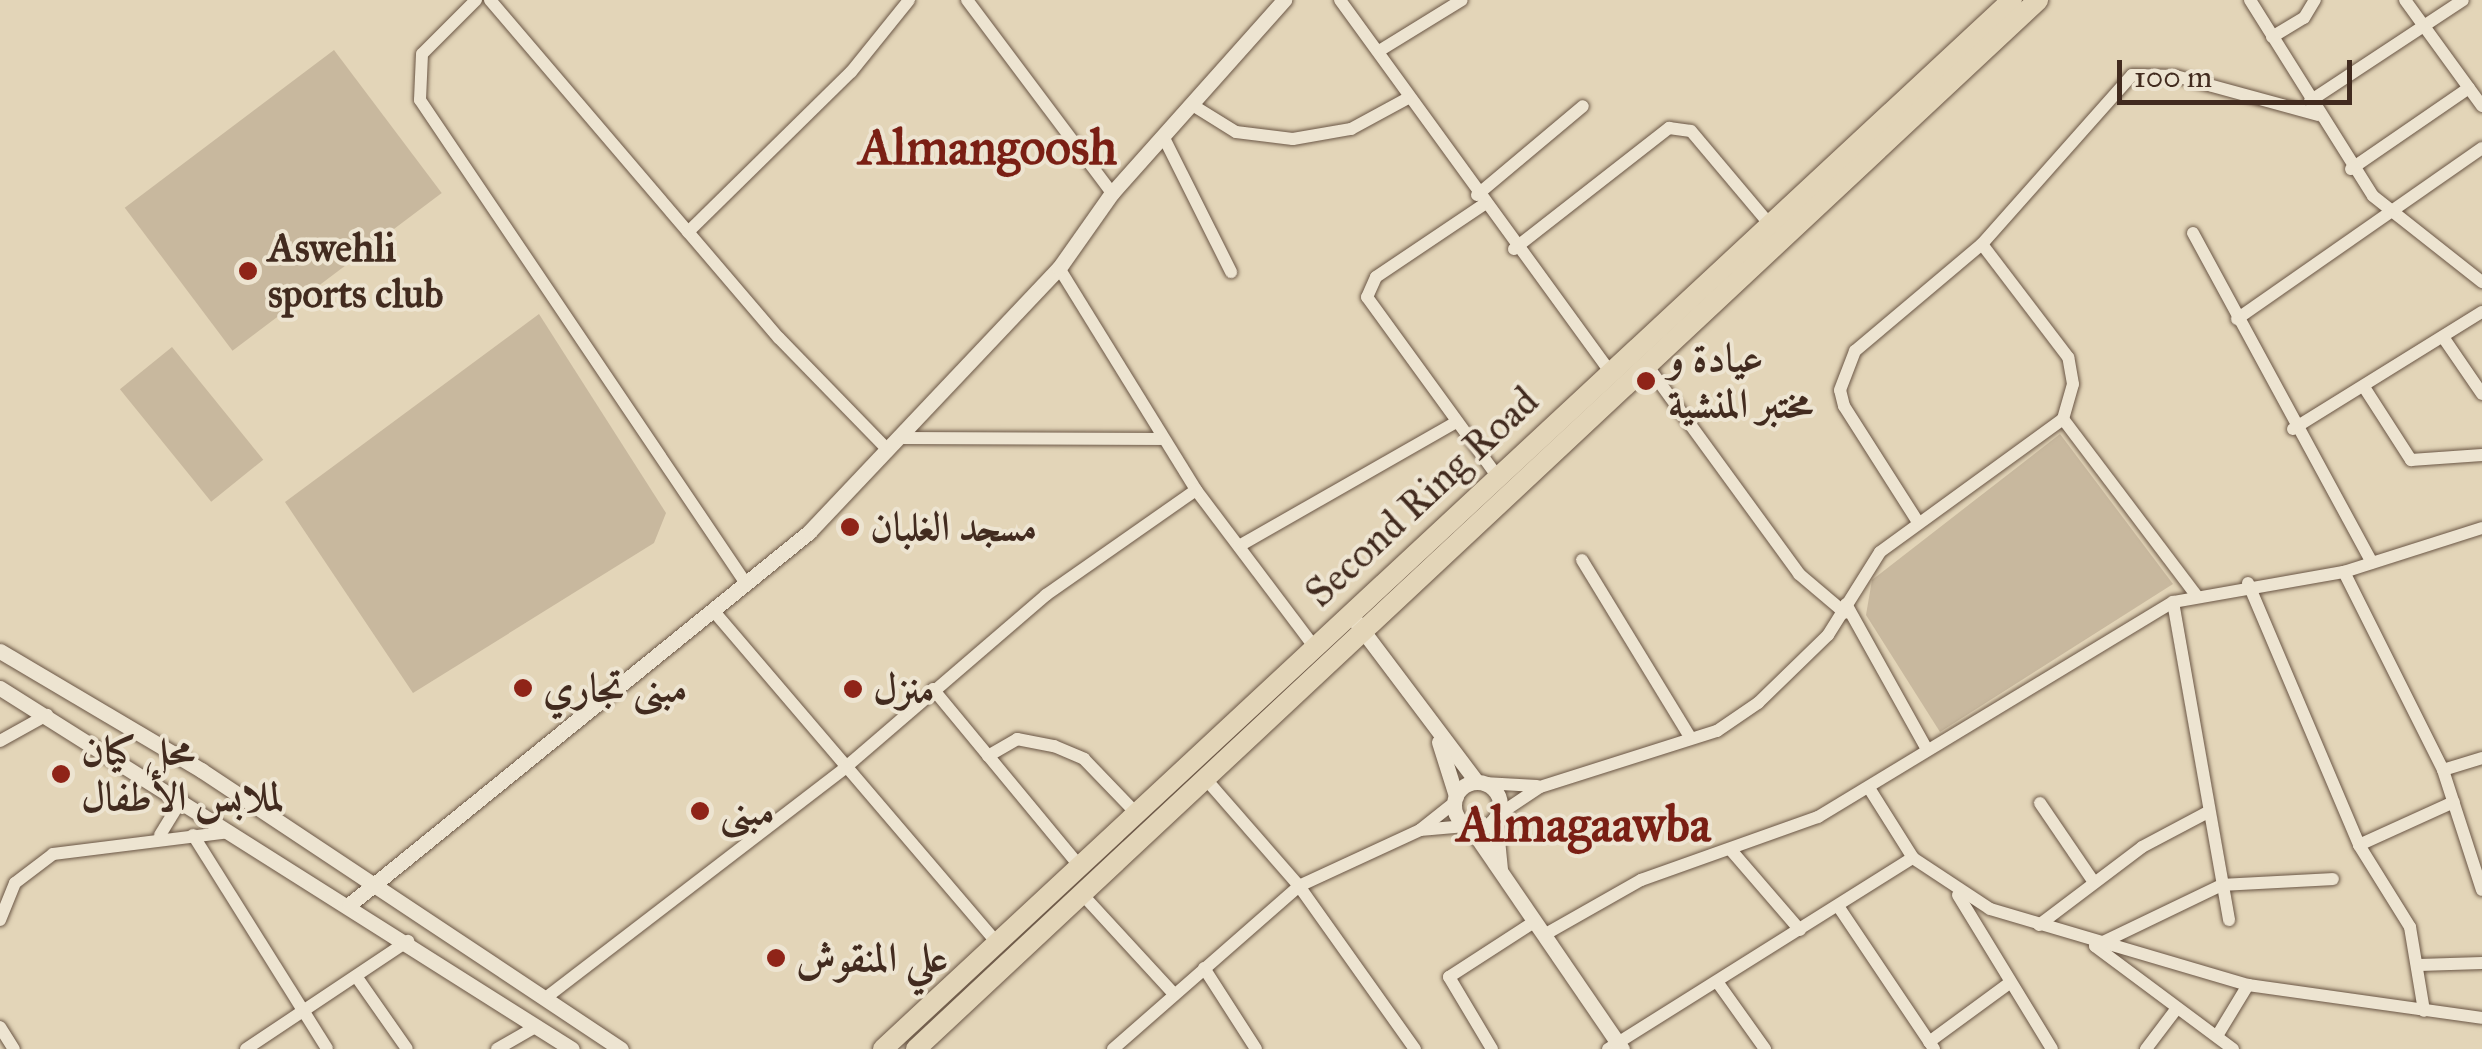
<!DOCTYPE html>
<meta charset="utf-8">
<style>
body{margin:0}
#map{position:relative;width:2482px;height:1049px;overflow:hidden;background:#e3d5b8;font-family:"IM FELL Great Primer",Amiri,serif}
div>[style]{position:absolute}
.green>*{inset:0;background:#c8b89e;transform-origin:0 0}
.roads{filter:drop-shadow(0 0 2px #6a5645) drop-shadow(0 0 2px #6a5645)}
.minor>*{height:12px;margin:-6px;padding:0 6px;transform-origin:6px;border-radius:6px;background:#ede4d1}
.tertiary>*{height:15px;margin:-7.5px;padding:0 7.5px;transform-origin:7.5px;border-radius:7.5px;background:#ede4d1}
.tertiary>.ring{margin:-7.5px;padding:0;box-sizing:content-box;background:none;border:15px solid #ede4d1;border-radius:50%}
.primary>*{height:20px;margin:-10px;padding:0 10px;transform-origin:10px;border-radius:10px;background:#e3d5b8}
.dots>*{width:28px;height:28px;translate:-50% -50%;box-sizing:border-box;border:5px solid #ede4d1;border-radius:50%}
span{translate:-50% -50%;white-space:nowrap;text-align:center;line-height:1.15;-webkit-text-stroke:8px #ede4d1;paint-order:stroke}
.poi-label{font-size:40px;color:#422b1f;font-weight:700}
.left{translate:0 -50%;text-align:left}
.street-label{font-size:40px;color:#422b1f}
.district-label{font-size:50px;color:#7a1f14;font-weight:700}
.scale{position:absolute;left:2117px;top:60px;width:235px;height:45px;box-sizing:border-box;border:5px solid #422b1f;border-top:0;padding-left:12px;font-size:30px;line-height:35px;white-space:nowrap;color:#422b1f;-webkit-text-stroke:8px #ede4d1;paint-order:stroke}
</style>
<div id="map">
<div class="green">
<div style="left:334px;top:50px;width:179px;height:262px;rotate:53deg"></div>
<div style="clip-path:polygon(539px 314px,666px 513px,654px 543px,413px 693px,285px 502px)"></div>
<div style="left:172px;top:347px;width:145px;height:67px;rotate:51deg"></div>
<div style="clip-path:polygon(2060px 434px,2173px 584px,1940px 732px,1866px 615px,1872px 580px)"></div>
</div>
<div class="roads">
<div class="minor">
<div style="left:476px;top:0;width:76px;rotate:135deg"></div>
<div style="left:422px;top:54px;width:46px;rotate:92.5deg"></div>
<div style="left:420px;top:100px;width:585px;rotate:56.01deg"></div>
<div style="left:490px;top:0;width:445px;rotate:49.5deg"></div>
<div style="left:779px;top:338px;width:156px;rotate:45.8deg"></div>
<div style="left:967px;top:0;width:241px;rotate:53.1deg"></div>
<div style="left:1340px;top:0;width:457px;rotate:54deg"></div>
<div style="left:2250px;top:0;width:231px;rotate:57.9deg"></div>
<div style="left:2373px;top:196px;width:139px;rotate:38.3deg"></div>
<div style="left:2405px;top:0;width:131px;rotate:54deg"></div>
<div style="left:2272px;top:37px;width:37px;rotate:-31deg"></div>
<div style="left:2304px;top:18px;width:21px;rotate:-59deg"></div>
<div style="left:1379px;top:51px;width:97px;rotate:-31.6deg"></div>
<div style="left:2310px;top:101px;width:183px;rotate:-33.4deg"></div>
<div style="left:1194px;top:106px;width:49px;rotate:31.8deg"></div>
<div style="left:1236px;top:132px;width:57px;rotate:7deg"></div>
<div style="left:1293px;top:139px;width:59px;rotate:-9.8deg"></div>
<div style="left:1351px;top:129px;width:65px;rotate:-28.5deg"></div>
<div style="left:1164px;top:138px;width:150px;rotate:63.4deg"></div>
<div style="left:2351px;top:169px;width:143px;rotate:-34.5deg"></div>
<div style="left:1477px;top:195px;width:138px;rotate:-40deg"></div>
<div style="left:1483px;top:205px;width:129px;rotate:146.1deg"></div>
<div style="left:1376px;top:277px;width:22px;rotate:114deg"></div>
<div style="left:1367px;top:297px;width:225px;rotate:54deg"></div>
<div style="left:688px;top:232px;width:228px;rotate:-44.5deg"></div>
<div style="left:851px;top:72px;width:92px;rotate:-51.1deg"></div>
<div style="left:2193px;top:233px;width:375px;rotate:61.5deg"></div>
<div style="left:1514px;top:249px;width:197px;rotate:-38deg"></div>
<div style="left:1669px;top:128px;width:22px;rotate:8deg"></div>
<div style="left:1691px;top:131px;width:124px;rotate:49.9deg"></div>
<div style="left:1059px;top:268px;width:261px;rotate:58.3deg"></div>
<div style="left:1196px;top:490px;width:194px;rotate:53deg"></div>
<div style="left:2237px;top:319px;width:299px;rotate:-34.9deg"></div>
<div style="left:2443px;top:337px;width:69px;rotate:55.6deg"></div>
<div style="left:1649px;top:368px;width:255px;rotate:53.9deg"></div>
<div style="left:1799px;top:574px;width:60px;rotate:40.3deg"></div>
<div style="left:2364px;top:387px;width:87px;rotate:57.2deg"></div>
<div style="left:2411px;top:460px;width:71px;rotate:-4deg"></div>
<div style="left:2063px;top:419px;width:221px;rotate:52.9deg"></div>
<div style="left:2293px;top:429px;width:222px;rotate:-31.8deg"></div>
<div style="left:903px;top:438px;width:259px;rotate:0.2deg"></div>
<div style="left:1916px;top:519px;width:134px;rotate:-122.5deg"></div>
<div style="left:1844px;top:406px;width:16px;rotate:-104deg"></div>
<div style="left:1840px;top:390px;width:42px;rotate:-69deg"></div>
<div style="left:1855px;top:351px;width:166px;rotate:-40.1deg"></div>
<div style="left:1982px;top:244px;width:226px;rotate:-48.4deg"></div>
<div style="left:2132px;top:75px;width:44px;rotate:1.3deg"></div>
<div style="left:2176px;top:76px;width:148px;rotate:15.3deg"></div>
<div style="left:1239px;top:546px;width:250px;rotate:-29.7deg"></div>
<div style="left:1582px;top:560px;width:207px;rotate:58.6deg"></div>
<div style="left:2344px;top:572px;width:221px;rotate:63.4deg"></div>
<div style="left:2443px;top:770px;width:126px;rotate:72deg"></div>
<div style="left:2248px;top:583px;width:285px;rotate:67deg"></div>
<div style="left:2359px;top:845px;width:97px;rotate:58.1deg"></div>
<div style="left:2410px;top:927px;width:85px;rotate:80.5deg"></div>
<div style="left:2173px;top:602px;width:323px;rotate:80deg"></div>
<div style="left:1846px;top:604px;width:165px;rotate:60.9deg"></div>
<div style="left:717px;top:615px;width:428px;rotate:49.5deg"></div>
<div style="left:933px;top:689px;width:227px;rotate:50.4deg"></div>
<div style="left:0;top:741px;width:54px;rotate:-29deg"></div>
<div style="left:988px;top:756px;width:34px;rotate:-30deg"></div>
<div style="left:1017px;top:739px;width:38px;rotate:11deg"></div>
<div style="left:1054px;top:746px;width:33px;rotate:23deg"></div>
<div style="left:1084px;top:759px;width:72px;rotate:46.1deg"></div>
<div style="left:2443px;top:770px;width:41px;rotate:-17.1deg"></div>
<div style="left:1204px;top:777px;width:145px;rotate:48.9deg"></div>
<div style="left:1299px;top:886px;width:200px;rotate:54.6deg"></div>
<div style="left:1484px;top:783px;width:53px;rotate:3.2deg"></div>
<div style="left:1869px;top:788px;width:83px;rotate:57.8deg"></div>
<div style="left:1913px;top:858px;width:92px;rotate:33.5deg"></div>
<div style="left:1990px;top:909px;width:269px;rotate:16.4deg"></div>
<div style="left:2248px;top:985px;width:236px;rotate:8deg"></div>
<div style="left:2040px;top:803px;width:94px;rotate:55.8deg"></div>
<div style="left:1498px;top:815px;width:50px;rotate:-33.7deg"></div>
<div style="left:1540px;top:787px;width:186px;rotate:-17.6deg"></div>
<div style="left:1717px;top:731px;width:50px;rotate:-34.3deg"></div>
<div style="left:1758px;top:703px;width:98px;rotate:-44.2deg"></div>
<div style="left:1828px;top:635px;width:98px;rotate:-57.9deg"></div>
<div style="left:1880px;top:552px;width:226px;rotate:-36deg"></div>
<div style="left:2063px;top:419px;width:36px;rotate:-74deg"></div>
<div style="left:2073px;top:384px;width:27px;rotate:-100deg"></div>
<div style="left:2068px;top:357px;width:142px;rotate:-127.3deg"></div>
<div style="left:1420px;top:830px;width:46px;rotate:-5deg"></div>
<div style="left:160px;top:835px;width:42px;rotate:-58.6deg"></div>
<div style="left:193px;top:835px;width:252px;rotate:57.9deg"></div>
<div style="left:2359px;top:845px;width:104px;rotate:-24.4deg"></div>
<div style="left:1730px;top:849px;width:107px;rotate:49.2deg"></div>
<div style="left:1082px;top:894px;width:134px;rotate:47.4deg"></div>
<div style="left:1958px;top:895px;width:180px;rotate:58.6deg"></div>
<div style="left:1838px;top:906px;width:172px;rotate:56.1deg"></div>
<div style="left:0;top:920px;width:40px;rotate:-68deg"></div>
<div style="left:15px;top:883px;width:48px;rotate:-37.3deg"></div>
<div style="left:53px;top:854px;width:178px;rotate:-7.1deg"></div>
<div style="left:2039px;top:925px;width:129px;rotate:-37.1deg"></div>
<div style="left:2142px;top:847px;width:75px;rotate:-27.9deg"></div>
<div style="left:1544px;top:935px;width:112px;rotate:-29.6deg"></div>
<div style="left:1641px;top:880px;width:188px;rotate:-19.6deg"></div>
<div style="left:1818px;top:817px;width:415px;rotate:-31.2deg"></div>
<div style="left:2173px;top:602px;width:174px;rotate:-10deg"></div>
<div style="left:2344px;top:572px;width:145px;rotate:-17.7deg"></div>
<div style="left:2419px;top:965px;width:63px;rotate:-1.8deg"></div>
<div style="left:1204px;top:968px;width:96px;rotate:57.3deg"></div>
<div style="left:358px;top:979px;width:85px;rotate:55deg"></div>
<div style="left:1718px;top:983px;width:81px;rotate:54.5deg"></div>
<div style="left:548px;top:996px;width:376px;rotate:-37.5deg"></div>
<div style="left:846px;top:767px;width:264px;rotate:-40.7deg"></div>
<div style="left:1046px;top:595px;width:183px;rotate:-35deg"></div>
<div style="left:0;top:1027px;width:26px;rotate:58deg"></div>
<div style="left:2217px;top:1036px;width:60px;rotate:-58.7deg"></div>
<div style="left:1929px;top:1042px;width:97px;rotate:-36.2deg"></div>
<div style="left:246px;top:1049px;width:195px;rotate:-33.7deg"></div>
<div style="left:497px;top:1049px;width:46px;rotate:-29.9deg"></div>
<div style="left:1113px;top:1049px;width:247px;rotate:-41.2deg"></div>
<div style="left:1299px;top:886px;width:133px;rotate:-24.8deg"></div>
<div style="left:1420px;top:830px;width:43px;rotate:-38.5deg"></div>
<div style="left:1492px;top:1049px;width:84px;rotate:-120.8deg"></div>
<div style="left:1449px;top:977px;width:101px;rotate:-32.9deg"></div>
<div style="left:1608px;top:1049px;width:360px;rotate:-32.1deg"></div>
<div style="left:2146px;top:1049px;width:51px;rotate:-52.9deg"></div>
<div style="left:2233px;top:1049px;width:172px;rotate:-143.3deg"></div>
<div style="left:2095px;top:946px;width:141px;rotate:-25.7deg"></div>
<div style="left:2222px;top:885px;width:111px;rotate:-3.1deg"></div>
</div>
<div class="tertiary">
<div style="left:1351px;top:615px;width:209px;rotate:53deg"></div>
<div style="left:0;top:651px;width:234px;rotate:30.6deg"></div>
<div style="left:201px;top:770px;width:504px;rotate:33.6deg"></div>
<div style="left:0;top:688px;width:676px;rotate:32.26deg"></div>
<div style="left:1439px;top:742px;width:57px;rotate:72.5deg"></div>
<div class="ring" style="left:1454px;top:782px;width:31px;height:31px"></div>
<div style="left:1495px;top:819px;width:50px;rotate:84.3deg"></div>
<div style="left:1470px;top:827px;width:269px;rotate:55.6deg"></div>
<div style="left:350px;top:904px;width:591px;rotate:-39.02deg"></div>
<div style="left:809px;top:532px;width:364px;rotate:-46.6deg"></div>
<div style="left:1059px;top:268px;width:92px;rotate:-54.8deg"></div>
<div style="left:1112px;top:193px;width:259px;rotate:-48.3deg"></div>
</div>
<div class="primary">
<div style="left:883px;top:1049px;width:1541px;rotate:-42.9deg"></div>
<div style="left:916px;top:1049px;width:1536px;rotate:-43.07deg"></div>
</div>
</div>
<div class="dots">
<div style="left:248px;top:271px;background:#8f2418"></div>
<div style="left:1646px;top:381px;background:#8f2418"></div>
<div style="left:850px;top:527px;background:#8f2418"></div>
<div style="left:523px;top:688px;background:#8f2418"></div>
<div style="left:853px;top:689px;background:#8f2418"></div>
<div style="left:61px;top:774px;background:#8f2418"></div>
<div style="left:700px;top:811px;background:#8f2418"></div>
<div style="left:776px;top:958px;background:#8f2418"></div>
</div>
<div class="poi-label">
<span class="left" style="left:268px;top:271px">Aswehli<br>sports club</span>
<span class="left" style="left:1668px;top:381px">عيادة و<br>مختبر المنشية</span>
<span class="left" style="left:870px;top:527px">مسجد الغلبان</span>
<span class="left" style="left:543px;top:688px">مبنى تجاري</span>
<span class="left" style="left:873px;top:689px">منزل</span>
<span class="left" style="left:81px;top:774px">محل كيان<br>لملابس الأطفال</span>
<span class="left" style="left:720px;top:811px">مبنى</span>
<span class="left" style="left:796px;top:958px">علي المنقوش</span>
</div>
<div class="street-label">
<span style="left:1422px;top:497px;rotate:-43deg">Second Ring Road</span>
</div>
<div class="district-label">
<span style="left:988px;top:148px">Almangoosh</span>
<span style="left:1584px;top:825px">Almagaawba</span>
</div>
<div class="scale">100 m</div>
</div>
